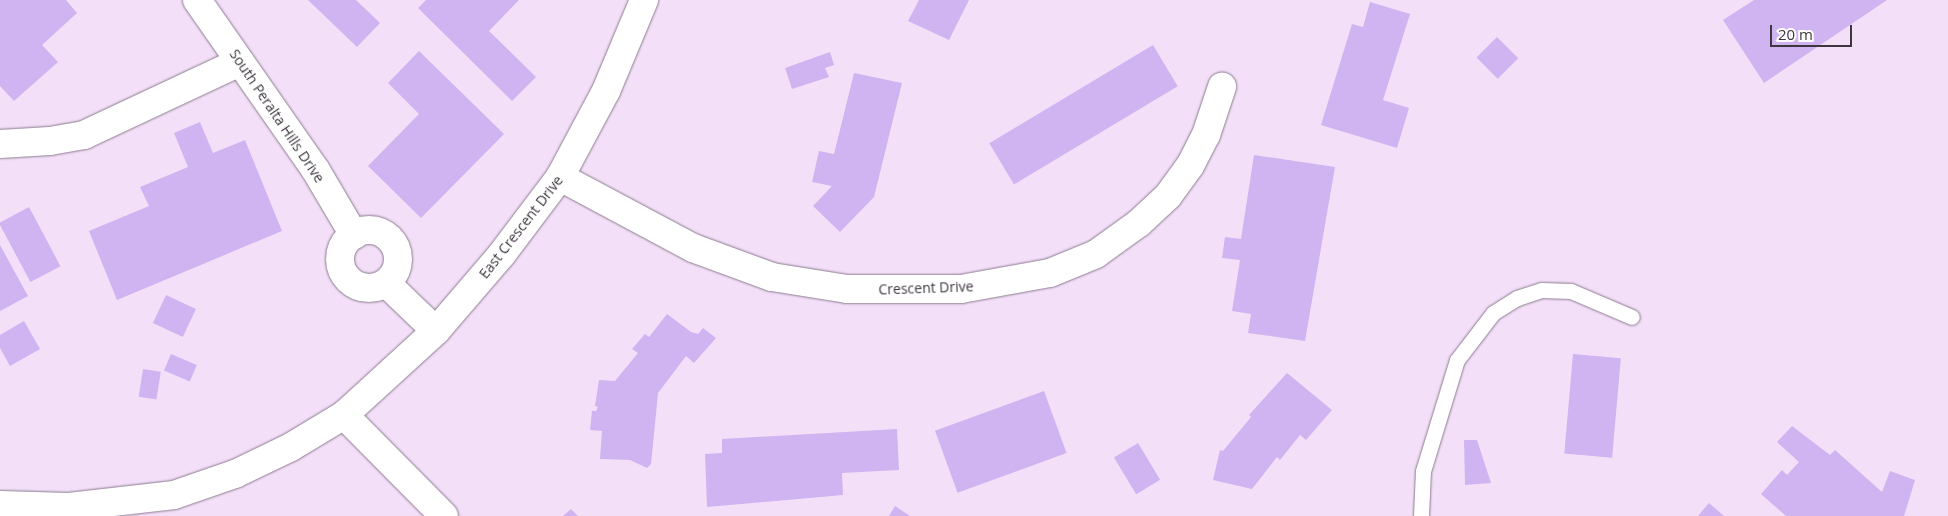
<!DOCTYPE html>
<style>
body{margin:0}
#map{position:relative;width:1948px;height:516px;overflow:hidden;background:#f3e0f8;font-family:"Open Sans",sans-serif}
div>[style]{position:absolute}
.building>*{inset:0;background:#d0b3f1;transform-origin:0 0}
.roads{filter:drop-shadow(0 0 1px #8c7b90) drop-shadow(0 0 1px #8c7b90)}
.service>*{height:15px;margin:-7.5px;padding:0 7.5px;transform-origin:7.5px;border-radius:7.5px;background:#fff}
.minor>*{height:28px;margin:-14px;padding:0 14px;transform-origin:14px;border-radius:14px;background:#fff}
.minor>.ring{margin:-14px;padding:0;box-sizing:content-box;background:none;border:28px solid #fff;border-radius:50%}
.tertiary>*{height:28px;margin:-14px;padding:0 14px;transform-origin:14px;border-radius:14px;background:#fff}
span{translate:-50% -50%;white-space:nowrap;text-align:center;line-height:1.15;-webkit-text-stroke:5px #fff;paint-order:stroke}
.street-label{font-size:14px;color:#3d363f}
.scale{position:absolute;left:1770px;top:25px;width:82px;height:22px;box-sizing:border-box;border:2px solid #3d363f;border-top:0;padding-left:6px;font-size:15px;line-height:18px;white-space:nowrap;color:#3d363f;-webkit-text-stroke:4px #fff;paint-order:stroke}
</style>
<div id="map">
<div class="building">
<div style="clip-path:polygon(0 0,66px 0,77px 13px,42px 45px,58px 62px,14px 101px,0 86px)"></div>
<div style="clip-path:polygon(308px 0,356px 0,380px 23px,357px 47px)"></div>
<div style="clip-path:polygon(426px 0,519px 0,489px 31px,536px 77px,512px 101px,418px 8px)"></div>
<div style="clip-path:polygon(919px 0,969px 0,949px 40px,908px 21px)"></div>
<div style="clip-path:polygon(1754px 0,1887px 0,1764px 83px,1723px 20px)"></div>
<div style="clip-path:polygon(1370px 2px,1410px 14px,1383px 100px,1409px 108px,1397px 148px,1321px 125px,1352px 24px,1363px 27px)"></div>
<div style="left:1497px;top:37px;width:30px;height:29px;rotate:45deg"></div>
<div style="left:1153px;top:45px;width:48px;height:191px;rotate:59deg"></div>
<div style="clip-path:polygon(419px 51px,504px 134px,421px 218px,368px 166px,419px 114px,388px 83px)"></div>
<div style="clip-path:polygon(830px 52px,834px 65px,825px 68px,829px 77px,792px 89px,785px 68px)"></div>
<div style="clip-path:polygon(854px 73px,902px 83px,874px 197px,840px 232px,813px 206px,832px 186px,812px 182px,819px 151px,834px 154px)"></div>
<div style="clip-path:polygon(200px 122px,213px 153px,245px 140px,282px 231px,117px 300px,89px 231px,149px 206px,140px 187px,188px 167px,174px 133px)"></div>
<div style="clip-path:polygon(1254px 155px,1335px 167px,1305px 341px,1248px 333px,1251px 314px,1232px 311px,1240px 260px,1222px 258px,1225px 237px,1241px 239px)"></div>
<div style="left:29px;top:207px;width:67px;height:34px;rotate:62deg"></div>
<div style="clip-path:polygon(0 245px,28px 296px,0 311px)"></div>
<div style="left:166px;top:295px;width:33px;height:31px;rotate:25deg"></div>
<div style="clip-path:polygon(667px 314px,691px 332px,698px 334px,703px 328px,716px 338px,694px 363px,686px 356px,658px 393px,651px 464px,647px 468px,630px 460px,600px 459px,602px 431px,590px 430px,592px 411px,596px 411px,598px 407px,595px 406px,599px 380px,615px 381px,638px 353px,632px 349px,645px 334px,649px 337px)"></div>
<div style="clip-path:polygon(24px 321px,40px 349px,10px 366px,0 348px,0 335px)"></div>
<div style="left:171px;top:354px;width:28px;height:18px;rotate:23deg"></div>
<div style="left:1573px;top:354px;width:48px;height:100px;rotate:5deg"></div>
<div style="left:143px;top:369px;width:18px;height:28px;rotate:9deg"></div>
<div style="clip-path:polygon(1287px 373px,1332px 410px,1306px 440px,1300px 435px,1280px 460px,1277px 457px,1252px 489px,1213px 480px,1220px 450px,1223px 451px,1251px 417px,1249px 415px)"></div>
<div style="left:1044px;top:391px;width:66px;height:116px;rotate:70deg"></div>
<div style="clip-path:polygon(1792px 426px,1830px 455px,1835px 450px,1882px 492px,1890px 471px,1915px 480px,1904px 516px,1786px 516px,1761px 494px,1782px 470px,1787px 475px,1799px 462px,1777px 442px)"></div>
<div style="clip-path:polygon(897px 429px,899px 470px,842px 473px,843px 495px,707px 507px,705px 454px,722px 453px,722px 439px)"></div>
<div style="clip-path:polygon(1464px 440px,1477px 440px,1491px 483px,1465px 485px)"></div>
<div style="left:1138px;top:443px;width:43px;height:28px;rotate:59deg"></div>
<div style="clip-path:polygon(1709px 503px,1724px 516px,1698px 516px)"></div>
<div style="clip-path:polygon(895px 506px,910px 516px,889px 516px)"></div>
<div style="clip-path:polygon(571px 509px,578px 516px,563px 516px)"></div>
</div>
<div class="roads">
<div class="service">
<div style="left:1421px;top:516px;width:45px;rotate:-87.5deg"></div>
<div style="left:1423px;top:471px;width:116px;rotate:-73deg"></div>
<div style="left:1457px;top:360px;width:59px;rotate:-52.5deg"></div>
<div style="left:1493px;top:313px;width:28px;rotate:-32deg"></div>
<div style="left:1517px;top:298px;width:26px;rotate:-18deg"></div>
<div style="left:1542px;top:290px;width:29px;rotate:2deg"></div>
<div style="left:1571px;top:291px;width:66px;rotate:23.1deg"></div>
</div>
<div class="minor">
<div style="left:197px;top:0;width:206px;rotate:55.1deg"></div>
<div style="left:315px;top:169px;width:77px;rotate:59.4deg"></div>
<div style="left:0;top:144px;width:50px;rotate:-3.4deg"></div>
<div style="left:50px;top:141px;width:35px;rotate:-10deg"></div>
<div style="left:84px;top:135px;width:172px;rotate:-25.1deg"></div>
<div style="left:560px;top:177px;width:151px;rotate:28.1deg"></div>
<div style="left:693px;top:248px;width:84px;rotate:20.2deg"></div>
<div style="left:772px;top:277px;width:76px;rotate:9.1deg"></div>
<div style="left:847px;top:289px;width:114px"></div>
<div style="left:961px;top:289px;width:90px;rotate:-10.2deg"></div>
<div style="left:1050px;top:273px;width:50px;rotate:-22.4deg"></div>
<div style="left:1096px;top:254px;width:53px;rotate:-35.8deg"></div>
<div style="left:1139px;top:223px;width:40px;rotate:-43deg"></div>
<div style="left:1168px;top:196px;width:37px;rotate:-54deg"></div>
<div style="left:1190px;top:166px;width:35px;rotate:-63deg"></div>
<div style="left:1206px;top:135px;width:51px;rotate:-71.6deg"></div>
<div class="ring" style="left:340px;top:230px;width:30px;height:30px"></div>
<div style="left:386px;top:283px;width:69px;rotate:43.8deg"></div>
</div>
<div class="tertiary">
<div style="left:344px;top:415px;width:142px;rotate:45.3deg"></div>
<div style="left:0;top:505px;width:69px;rotate:1.7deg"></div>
<div style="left:69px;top:507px;width:106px;rotate:-6.5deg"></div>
<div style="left:174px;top:495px;width:65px;rotate:-19deg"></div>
<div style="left:235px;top:474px;width:62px;rotate:-25.7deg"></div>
<div style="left:291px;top:447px;width:62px;rotate:-31.1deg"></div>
<div style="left:344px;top:415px;width:125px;rotate:-42.4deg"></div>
<div style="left:436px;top:331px;width:101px;rotate:-49.4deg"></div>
<div style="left:502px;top:254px;width:96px;rotate:-53deg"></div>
<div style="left:560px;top:177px;width:98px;rotate:-61.9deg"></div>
<div style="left:606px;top:91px;width:99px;rotate:-67.3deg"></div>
</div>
</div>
<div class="street-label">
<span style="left:277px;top:116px;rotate:56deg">South Peralta Hills Drive</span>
<span style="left:521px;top:227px;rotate:-52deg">East Crescent Drive</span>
<span style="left:926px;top:288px;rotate:-2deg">Crescent Drive</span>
</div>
<div class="scale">20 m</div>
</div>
